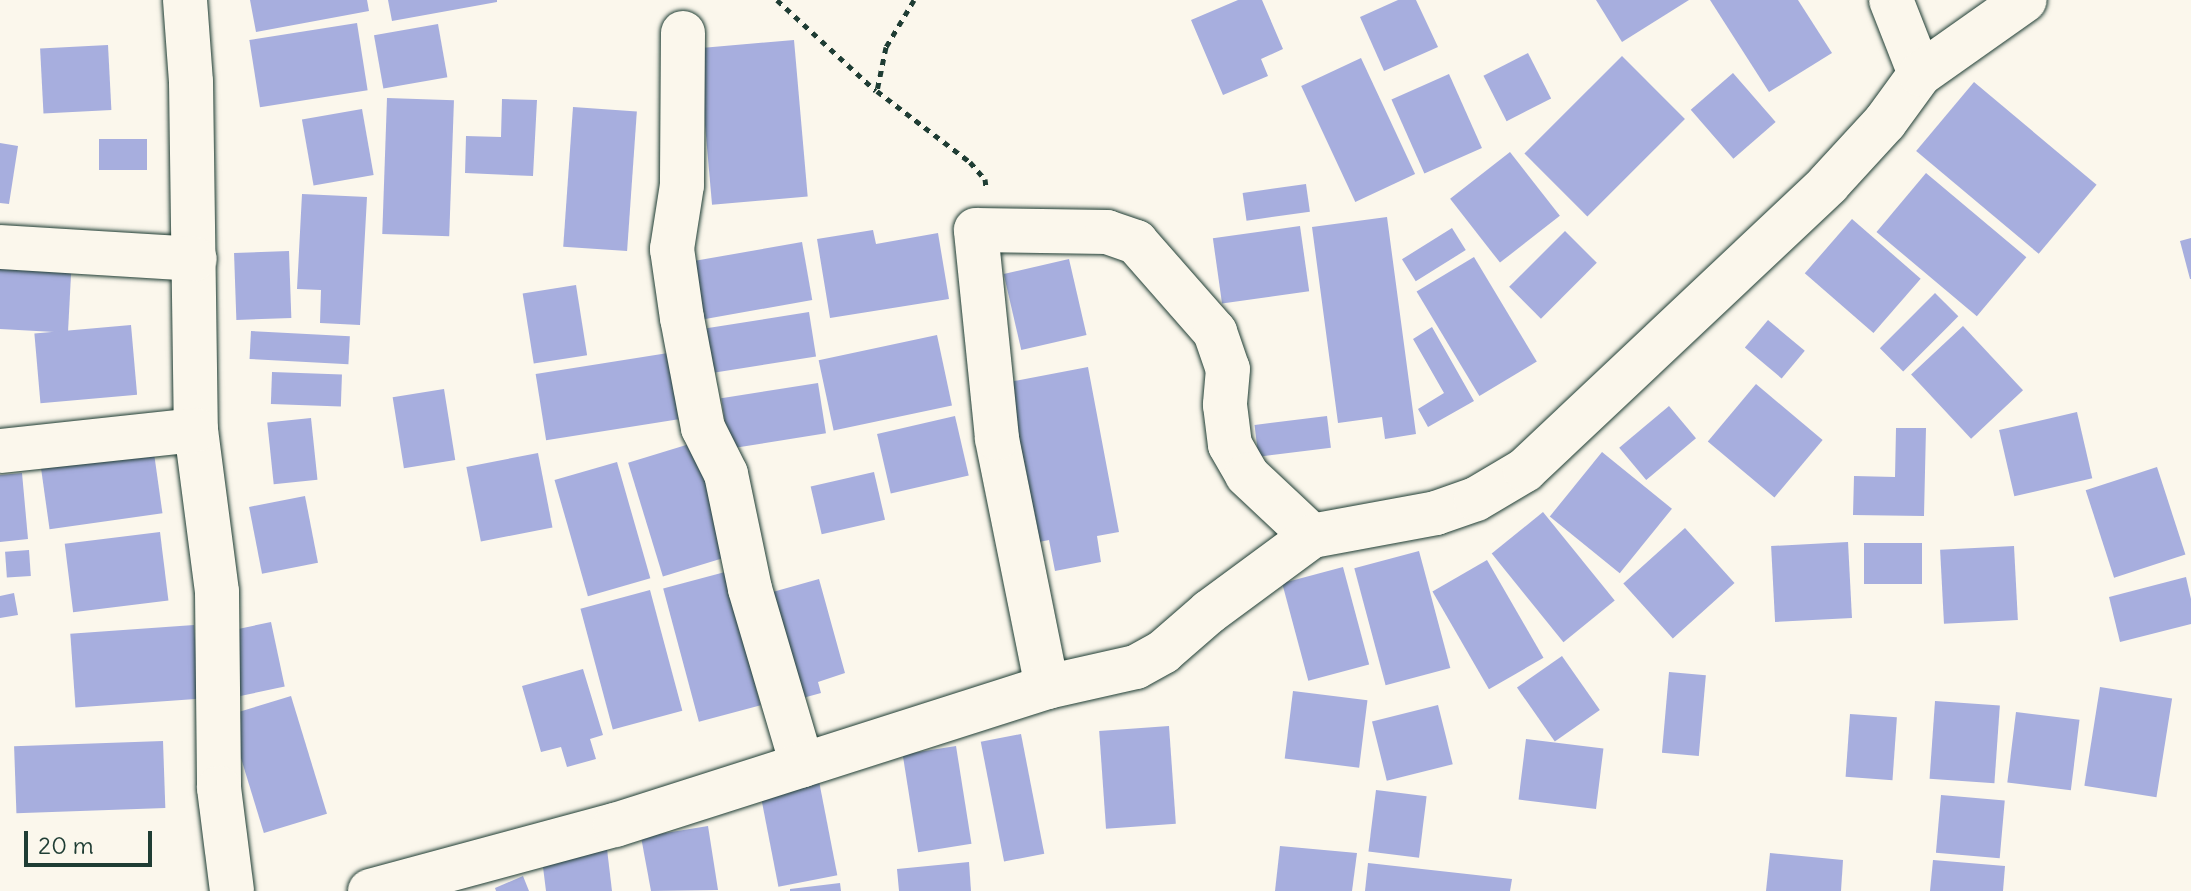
<!DOCTYPE html>
<style>
body{margin:0}
#map{position:relative;width:2191px;height:891px;overflow:hidden;background:#fbf7ec;font-family:Delius,sans-serif}
div>[style]{position:absolute}
.building>*{inset:0;background:#a7aede;transform-origin:0 0}
.path>*{height:5px;margin-top:-2.5px;transform-origin:0;background:repeating-linear-gradient(90deg,#1f3d34 0 6px,transparent 0 12px)}
.roads{filter:drop-shadow(0 0 2px #1f3d34) drop-shadow(0 0 2px #1f3d34)}
.minor>*{height:44px;margin:-22px;padding:0 22px;transform-origin:22px;border-radius:22px;background:#fbf7ec}
span{translate:-50% -50%;white-space:nowrap;text-align:center;line-height:1.15;-webkit-text-stroke:8px #fbf7ec;paint-order:stroke}
.scale{position:absolute;left:24px;top:831px;width:128px;height:36px;box-sizing:border-box;border:4px solid #1f3d34;border-top:0;padding-left:10px;font-size:24px;line-height:28px;white-space:nowrap;color:#1f3d34;-webkit-text-stroke:6px #fbf7ec;paint-order:stroke}
</style>
<div id="map">
<div class="building">
<div style="clip-path:polygon(250px 0,367px 0,369px 11px,256px 32px)"></div>
<div style="clip-path:polygon(388px 0,497px 0,497px 2px,392px 21px)"></div>
<div style="clip-path:polygon(1238px 0,1262px 0,1283px 49px,1261px 59px,1268px 76px,1223px 95px,1191px 20px)"></div>
<div style="clip-path:polygon(1398px 0,1416px 0,1438px 47px,1384px 71px,1360px 17px)"></div>
<div style="clip-path:polygon(1596px 0,1689px 0,1622px 42px)"></div>
<div style="clip-path:polygon(1710px 0,1798px 0,1832px 53px,1769px 92px)"></div>
<div style="left:357px;top:23px;width:68px;height:109px;rotate:81deg"></div>
<div style="left:438px;top:24px;width:54px;height:65px;rotate:80deg"></div>
<div style="left:794px;top:40px;width:157px;height:96px;rotate:85deg"></div>
<div style="left:108px;top:45px;width:65px;height:68px;rotate:87deg"></div>
<div style="left:1528px;top:53px;width:51px;height:50px;rotate:63deg"></div>
<div style="left:1622px;top:56px;width:89px;height:138px;rotate:45deg"></div>
<div style="left:1361px;top:58px;width:128px;height:66px;rotate:65deg"></div>
<div style="left:1733px;top:73px;width:65px;height:56px;rotate:49deg"></div>
<div style="left:1449px;top:74px;width:81px;height:63px;rotate:66deg"></div>
<div style="left:1974px;top:82px;width:160px;height:90px;rotate:40deg"></div>
<div style="left:387px;top:98px;width:67px;height:136px;rotate:2deg"></div>
<div style="clip-path:polygon(502px 99px,537px 100px,533px 176px,465px 173px,466px 136px,501px 137px)"></div>
<div style="left:573px;top:107px;width:64px;height:140px;rotate:4deg"></div>
<div style="left:362px;top:109px;width:67px;height:61px;rotate:80deg"></div>
<div style="left:147px;top:139px;width:31px;height:48px;rotate:90deg"></div>
<div style="clip-path:polygon(0 143px,18px 146px,9px 204px,0 203px)"></div>
<div style="left:1510px;top:152px;width:81px;height:76px;rotate:52deg"></div>
<div style="left:1926px;top:173px;width:131px;height:77px;rotate:40deg"></div>
<div style="left:1306px;top:184px;width:28px;height:64px;rotate:82deg"></div>
<div style="clip-path:polygon(302px 194px,367px 197px,360px 325px,320px 323px,321px 290px,297px 289px)"></div>
<div style="clip-path:polygon(1387px 217px,1416px 434px,1385px 439px,1382px 417px,1338px 423px,1312px 227px)"></div>
<div style="left:1852px;top:219px;width:91px;height:72px;rotate:41deg"></div>
<div style="left:1300px;top:226px;width:66px;height:88px;rotate:82deg"></div>
<div style="left:1452px;top:228px;width:26px;height:59px;rotate:58deg"></div>
<div style="clip-path:polygon(873px 230px,876px 244px,938px 233px,949px 299px,830px 318px,817px 239px)"></div>
<div style="left:1565px;top:231px;width:45px;height:79px;rotate:45deg"></div>
<div style="clip-path:polygon(2191px 238px,2191px 279px,2190px 279px,2180px 241px)"></div>
<div style="left:802px;top:242px;width:59px;height:120px;rotate:80deg"></div>
<div style="left:289px;top:251px;width:67px;height:55px;rotate:88deg"></div>
<div style="left:0;top:254px;width:72px;height:75px;rotate:3deg"></div>
<div style="left:1474px;top:257px;width:122px;height:67px;rotate:59deg"></div>
<div style="left:1069px;top:259px;width:78px;height:67px;rotate:77deg"></div>
<div style="left:576px;top:285px;width:71px;height:54px;rotate:81deg"></div>
<div style="left:1935px;top:293px;width:33px;height:78px;rotate:45deg"></div>
<div style="left:809px;top:312px;width:45px;height:115px;rotate:81deg"></div>
<div style="left:1768px;top:320px;width:48px;height:36px;rotate:40deg"></div>
<div style="left:131px;top:325px;width:70px;height:97px;rotate:85deg"></div>
<div style="left:1963px;top:326px;width:88px;height:71px;rotate:47deg"></div>
<div style="clip-path:polygon(1432px 327px,1474px 401px,1428px 427px,1418px 409px,1444px 393px,1413px 339px)"></div>
<div style="left:251px;top:331px;width:99px;height:28px;rotate:3deg"></div>
<div style="left:937px;top:335px;width:72px;height:121px;rotate:78deg"></div>
<div style="left:668px;top:353px;width:67px;height:134px;rotate:81deg"></div>
<div style="clip-path:polygon(1088px 367px,1119px 532px,1097px 536px,1101px 562px,1055px 571px,1049px 540px,1029px 544px,999px 384px)"></div>
<div style="left:272px;top:372px;width:70px;height:32px;rotate:2deg"></div>
<div style="left:818px;top:383px;width:51px;height:98px;rotate:81deg"></div>
<div style="left:1756px;top:384px;width:87px;height:75px;rotate:40deg"></div>
<div style="left:444px;top:389px;width:72px;height:52px;rotate:81deg"></div>
<div style="left:1669px;top:406px;width:42px;height:65px;rotate:50deg"></div>
<div style="left:2077px;top:412px;width:68px;height:80px;rotate:77deg"></div>
<div style="left:955px;top:416px;width:61px;height:80px;rotate:77deg"></div>
<div style="left:1327px;top:416px;width:32px;height:73px;rotate:83deg"></div>
<div style="left:311px;top:418px;width:62px;height:44px;rotate:84deg"></div>
<div style="clip-path:polygon(1896px 428px,1926px 428px,1924px 516px,1853px 515px,1854px 476px,1895px 477px)"></div>
<div style="left:696px;top:442px;width:119px;height:71px;rotate:73deg"></div>
<div style="left:153px;top:446px;width:68px;height:114px;rotate:82deg"></div>
<div style="left:1602px;top:452px;width:90px;height:83px;rotate:39deg"></div>
<div style="left:538px;top:453px;width:76px;height:73px;rotate:79deg"></div>
<div style="left:617px;top:462px;width:121px;height:65px;rotate:74deg"></div>
<div style="left:2157px;top:467px;width:92px;height:75px;rotate:72deg"></div>
<div style="left:874px;top:472px;width:49px;height:65px;rotate:77deg"></div>
<div style="clip-path:polygon(22px 473px,28px 539px,0 542px,0 475px)"></div>
<div style="left:305px;top:496px;width:68px;height:57px;rotate:79deg"></div>
<div style="left:1543px;top:512px;width:114px;height:66px;rotate:51deg"></div>
<div style="left:1685px;top:528px;width:74px;height:83px;rotate:48deg"></div>
<div style="left:160px;top:532px;width:69px;height:96px;rotate:83deg"></div>
<div style="left:1848px;top:542px;width:76px;height:77px;rotate:87deg"></div>
<div style="left:1864px;top:543px;width:58px;height:41px"></div>
<div style="left:2014px;top:546px;width:74px;height:74px;rotate:87deg"></div>
<div style="left:29px;top:550px;width:26px;height:24px;rotate:86deg"></div>
<div style="left:1419px;top:551px;width:121px;height:67px;rotate:75deg"></div>
<div style="left:1487px;top:560px;width:113px;height:63px;rotate:60deg"></div>
<div style="left:1343px;top:567px;width:101px;height:63px;rotate:75deg"></div>
<div style="left:725px;top:572px;width:138px;height:64px;rotate:75deg"></div>
<div style="clip-path:polygon(2186px 577px,2191px 599px,2191px 624px,2120px 642px,2109px 597px)"></div>
<div style="clip-path:polygon(819px 579px,845px 673px,818px 682px,821px 693px,792px 701px,762px 595px)"></div>
<div style="left:650px;top:590px;width:125px;height:72px;rotate:75deg"></div>
<div style="clip-path:polygon(14px 593px,18px 615px,0 618px,0 596px)"></div>
<div style="left:271px;top:622px;width:66px;height:49px;rotate:78deg"></div>
<div style="left:194px;top:625px;width:74px;height:124px;rotate:86deg"></div>
<div style="left:1562px;top:656px;width:66px;height:55px;rotate:55deg"></div>
<div style="clip-path:polygon(583px 669px,603px 735px,590px 739px,596px 759px,567px 767px,561px 747px,541px 752px,522px 686px)"></div>
<div style="left:1669px;top:672px;width:37px;height:81px;rotate:5deg"></div>
<div style="left:2100px;top:687px;width:73px;height:100px;rotate:9deg"></div>
<div style="left:1293px;top:691px;width:75px;height:68px;rotate:7deg"></div>
<div style="left:291px;top:696px;width:123px;height:66px;rotate:73deg"></div>
<div style="left:1935px;top:701px;width:65px;height:78px;rotate:4deg"></div>
<div style="left:1438px;top:705px;width:61px;height:68px;rotate:76deg"></div>
<div style="left:2016px;top:712px;width:64px;height:71px;rotate:7deg"></div>
<div style="left:1850px;top:714px;width:47px;height:63px;rotate:4deg"></div>
<div style="left:1169px;top:726px;width:98px;height:70px;rotate:86deg"></div>
<div style="left:1021px;top:734px;width:122px;height:41px;rotate:79deg"></div>
<div style="left:1526px;top:739px;width:78px;height:61px;rotate:7deg"></div>
<div style="left:163px;top:741px;width:67px;height:149px;rotate:88deg"></div>
<div style="left:956px;top:746px;width:99px;height:54px;rotate:81deg"></div>
<div style="left:819px;top:781px;width:96px;height:60px;rotate:79deg"></div>
<div style="left:1376px;top:790px;width:51px;height:62px;rotate:7deg"></div>
<div style="left:1941px;top:795px;width:64px;height:58px;rotate:5deg"></div>
<div style="clip-path:polygon(708px 826px,718px 890px,651px 891px,641px 837px)"></div>
<div style="clip-path:polygon(1280px 846px,1357px 853px,1352px 891px,1275px 891px)"></div>
<div style="clip-path:polygon(607px 849px,612px 891px,546px 891px,542px 859px)"></div>
<div style="clip-path:polygon(1770px 853px,1843px 860px,1841px 891px,1766px 891px)"></div>
<div style="clip-path:polygon(1933px 860px,2005px 866px,2003px 891px,1930px 891px)"></div>
<div style="clip-path:polygon(969px 862px,971px 891px,899px 891px,897px 869px)"></div>
<div style="clip-path:polygon(1368px 863px,1512px 879px,1510px 891px,1365px 891px)"></div>
<div style="clip-path:polygon(523px 876px,529px 891px,496px 891px,495px 888px)"></div>
<div style="clip-path:polygon(840px 883px,841px 891px,790px 891px,790px 889px)"></div>
</div>
<div class="path">
<div style="left:777px;top:0;width:134px;rotate:42.6deg"></div>
<div style="left:914px;top:0;width:55px;rotate:120.8deg"></div>
<div style="left:886px;top:47px;width:45px;rotate:101.6deg"></div>
<div style="left:877px;top:91px;width:117px;rotate:37.4deg"></div>
<div style="left:970px;top:162px;width:23px;rotate:49deg"></div>
<div style="left:985px;top:179px;width:8px;rotate:83deg"></div>
</div>
<div class="roads">
<div class="minor">
<div style="left:185px;top:0;width:82px;rotate:85.8deg"></div>
<div style="left:191px;top:82px;width:348px;rotate:89.2deg"></div>
<div style="left:196px;top:430px;width:163px;rotate:82.6deg"></div>
<div style="left:217px;top:592px;width:196px;rotate:89.4deg"></div>
<div style="left:219px;top:788px;width:104px;rotate:82.8deg"></div>
<div style="left:1891px;top:0;width:79px;rotate:68.6deg"></div>
<div style="left:683px;top:33px;width:152px;rotate:90.4deg"></div>
<div style="left:682px;top:185px;width:65px;rotate:98.9deg"></div>
<div style="left:672px;top:249px;width:70px;rotate:81.8deg"></div>
<div style="left:682px;top:318px;width:112px;rotate:79.2deg"></div>
<div style="left:703px;top:428px;width:51px;rotate:63.4deg"></div>
<div style="left:726px;top:474px;width:117px;rotate:78.2deg"></div>
<div style="left:750px;top:589px;width:184px;rotate:73.5deg"></div>
<div style="left:0;top:247px;width:195px;rotate:3.5deg"></div>
<div style="left:0;top:451px;width:197px;rotate:-6.1deg"></div>
<div style="left:1047px;top:687px;width:254px;rotate:-101.4deg"></div>
<div style="left:997px;top:438px;width:209px;rotate:-95.8deg"></div>
<div style="left:976px;top:230px;width:131px;rotate:0.9deg"></div>
<div style="left:1107px;top:232px;width:31px;rotate:19deg"></div>
<div style="left:1136px;top:242px;width:120px;rotate:48.7deg"></div>
<div style="left:1215px;top:332px;width:39px;rotate:71deg"></div>
<div style="left:1228px;top:369px;width:36px;rotate:95deg"></div>
<div style="left:1225px;top:405px;width:40px;rotate:82.9deg"></div>
<div style="left:1230px;top:445px;width:34px;rotate:60deg"></div>
<div style="left:1247px;top:475px;width:89px;rotate:43.2deg"></div>
<div style="left:370px;top:891px;width:254px;rotate:-15.1deg"></div>
<div style="left:615px;top:825px;width:454px;rotate:-17.7deg"></div>
<div style="left:1047px;top:687px;width:91px;rotate:-12.7deg"></div>
<div style="left:1136px;top:667px;width:31px;rotate:-29deg"></div>
<div style="left:1163px;top:652px;width:61px;rotate:-41deg"></div>
<div style="left:1209px;top:612px;width:128px;rotate:-36.4deg"></div>
<div style="left:1312px;top:536px;width:126px;rotate:-10.5deg"></div>
<div style="left:1436px;top:513px;width:42px;rotate:-19.3deg"></div>
<div style="left:1476px;top:499px;width:57px;rotate:-30.6deg"></div>
<div style="left:1525px;top:470px;width:417px;rotate:-43.3deg"></div>
<div style="left:1828px;top:184px;width:84px;rotate:-47.4deg"></div>
<div style="left:1885px;top:122px;width:59px;rotate:-53.9deg"></div>
<div style="left:1920px;top:74px;width:128px;rotate:-35.2deg"></div>
</div>
</div>
<div class="scale">20 m</div>
</div>
